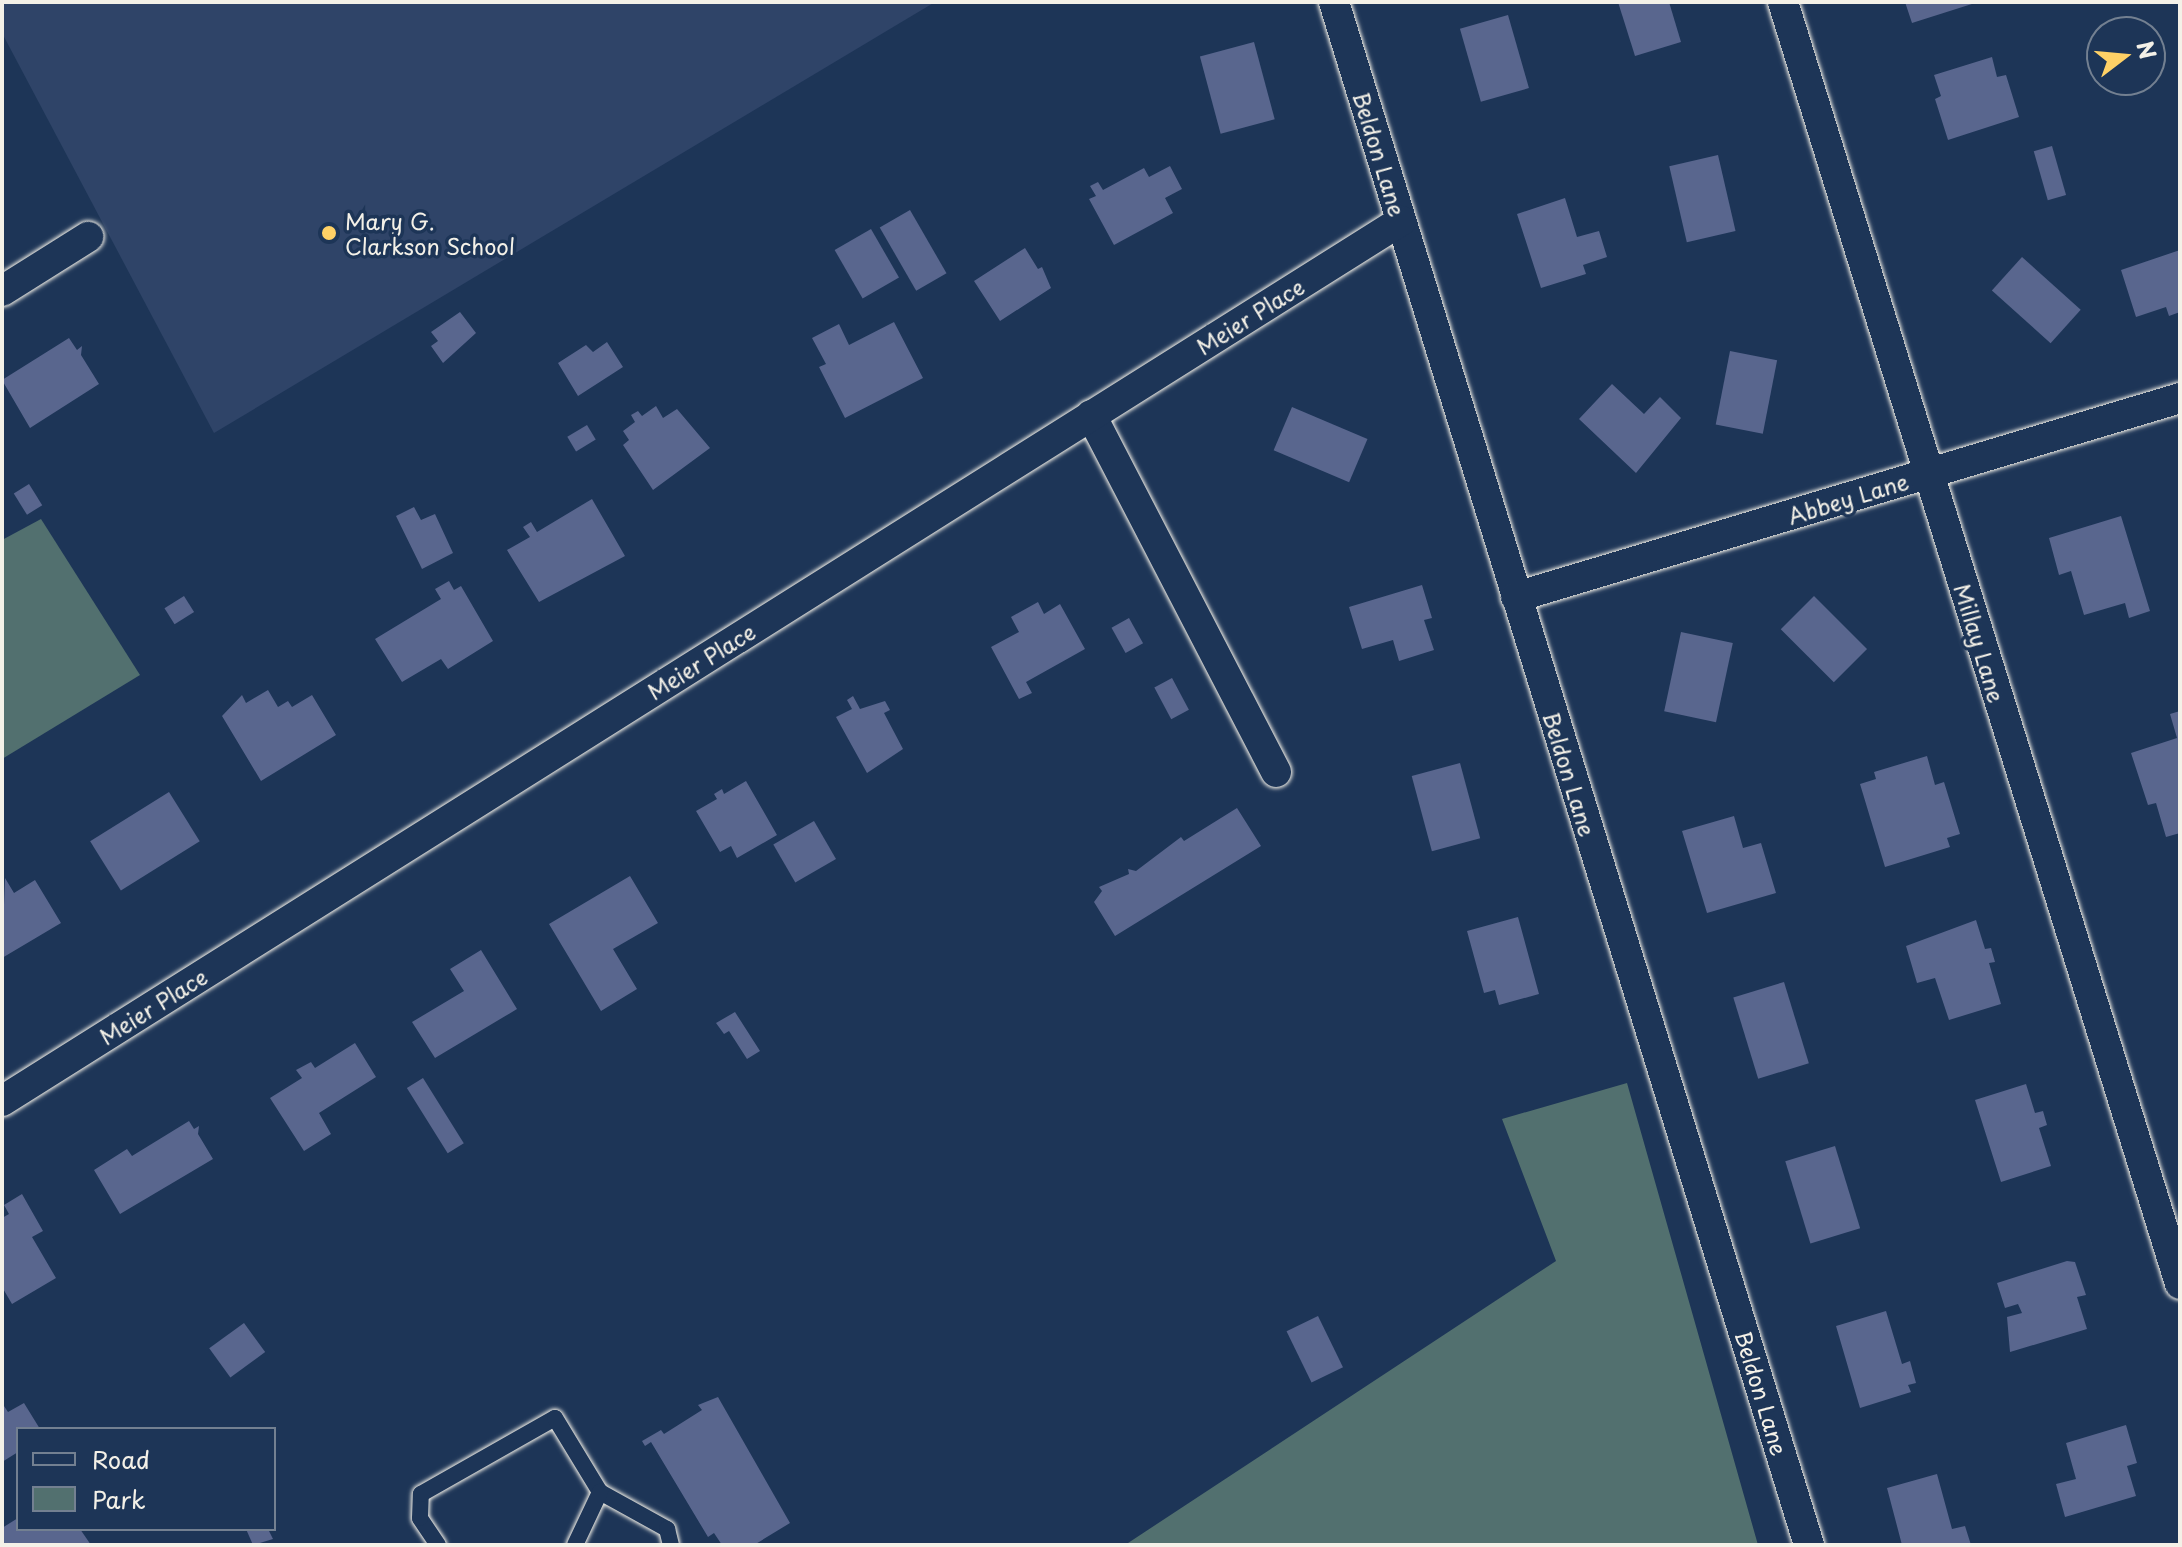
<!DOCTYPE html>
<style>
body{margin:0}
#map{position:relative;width:2182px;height:1547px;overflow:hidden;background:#1d3557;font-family:"Playpen Sans",sans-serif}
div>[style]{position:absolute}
.built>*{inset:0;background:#2f4468}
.green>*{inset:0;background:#52706f}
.building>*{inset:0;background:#59668e;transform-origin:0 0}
.roads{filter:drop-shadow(0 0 2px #f4f1e8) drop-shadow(0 0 2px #f4f1e8)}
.service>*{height:16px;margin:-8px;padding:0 8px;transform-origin:8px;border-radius:8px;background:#1d3557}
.minor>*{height:30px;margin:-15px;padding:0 15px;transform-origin:15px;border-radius:15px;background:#1d3557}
.dots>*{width:22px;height:22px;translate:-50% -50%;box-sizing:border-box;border:4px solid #1d3557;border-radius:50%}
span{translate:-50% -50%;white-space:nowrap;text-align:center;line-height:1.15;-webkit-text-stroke:7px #1d3557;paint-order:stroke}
.street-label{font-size:22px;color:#f4f1e8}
.poi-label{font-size:22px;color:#f4f1e8}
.left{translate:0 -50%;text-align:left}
.frame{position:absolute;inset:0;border:4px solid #f4f1e8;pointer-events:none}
.legend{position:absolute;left:16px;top:1427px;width:260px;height:104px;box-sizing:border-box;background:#1d3557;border:2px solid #738091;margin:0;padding:10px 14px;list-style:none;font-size:24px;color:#f4f1e8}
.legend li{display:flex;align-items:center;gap:16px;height:40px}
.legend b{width:40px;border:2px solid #738091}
.north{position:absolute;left:2086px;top:16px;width:80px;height:80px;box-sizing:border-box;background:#1d3557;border:2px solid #738091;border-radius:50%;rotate:74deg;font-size:22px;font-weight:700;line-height:32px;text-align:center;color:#f4f1e8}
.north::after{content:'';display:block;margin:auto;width:28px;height:36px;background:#ffd166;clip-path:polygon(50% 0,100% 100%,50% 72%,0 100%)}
</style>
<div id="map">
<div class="built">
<div style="clip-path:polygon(2px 2px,935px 2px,214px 433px,2px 33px)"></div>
</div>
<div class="green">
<div style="clip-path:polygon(41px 519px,140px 675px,2px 759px,2px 540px)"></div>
<div style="clip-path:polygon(1627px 1083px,1758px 1545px,1125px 1545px,1556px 1261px,1502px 1119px)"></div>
</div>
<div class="building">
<div style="clip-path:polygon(1618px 2px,1669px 2px,1681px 42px,1635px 56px)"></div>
<div style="clip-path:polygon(1905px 2px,1975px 2px,1975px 3px,1912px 23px)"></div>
<div style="left:1508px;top:15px;width:76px;height:50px;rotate:74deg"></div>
<div style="left:1254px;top:42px;width:80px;height:56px;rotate:75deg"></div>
<div style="clip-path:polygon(1992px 57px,1997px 77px,2006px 75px,2019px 117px,1948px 140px,1935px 99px,1941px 96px,1934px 75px)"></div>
<div style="left:2052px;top:146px;width:51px;height:19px;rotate:74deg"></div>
<div style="left:1718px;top:155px;width:78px;height:50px;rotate:77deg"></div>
<div style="clip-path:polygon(1170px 166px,1182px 189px,1165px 198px,1173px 213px,1114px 245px,1089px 199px,1096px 196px,1090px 186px,1098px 182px,1103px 190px,1144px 168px,1149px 177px)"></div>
<div style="clip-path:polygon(1565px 198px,1577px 237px,1599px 231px,1607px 257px,1583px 265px,1586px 274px,1541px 288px,1517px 214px)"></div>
<div style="left:910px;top:210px;width:73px;height:35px;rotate:60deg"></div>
<div style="left:871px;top:229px;width:56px;height:42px;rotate:60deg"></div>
<div style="clip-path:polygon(1025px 248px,1038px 269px,1042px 267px,1051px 288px,1000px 321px,974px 281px)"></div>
<div style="clip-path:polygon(2180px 250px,2180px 312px,2169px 316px,2166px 307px,2136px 317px,2121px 270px)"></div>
<div style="left:2022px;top:257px;width:79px;height:45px;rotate:42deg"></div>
<div style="clip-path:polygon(460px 312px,476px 333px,443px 363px,431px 346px,438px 341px,431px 332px)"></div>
<div style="clip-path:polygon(894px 322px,923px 378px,845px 418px,819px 367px,826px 364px,812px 338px,839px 324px,849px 345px)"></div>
<div style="clip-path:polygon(69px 338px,77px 350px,82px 346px,81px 355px,99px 384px,30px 428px,2px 380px)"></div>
<div style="clip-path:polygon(607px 342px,623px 367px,578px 396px,558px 363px,586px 345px,593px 352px)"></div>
<div style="left:1730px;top:351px;width:48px;height:75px;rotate:11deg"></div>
<div style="clip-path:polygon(1612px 384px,1644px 414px,1660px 397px,1681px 418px,1636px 473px,1579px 419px)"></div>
<div style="clip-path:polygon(656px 406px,663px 418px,677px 409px,710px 448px,653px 490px,623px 445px,629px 440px,623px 431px,635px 422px,631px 415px,638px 411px,642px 416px)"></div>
<div style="left:1292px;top:407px;width:82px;height:47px;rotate:23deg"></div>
<div style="left:587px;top:425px;width:17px;height:23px;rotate:59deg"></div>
<div style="left:29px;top:484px;width:25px;height:18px;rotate:58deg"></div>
<div style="clip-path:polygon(592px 499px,625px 556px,539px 602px,507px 550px,530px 537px,523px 527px,531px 522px,537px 532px)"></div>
<div style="clip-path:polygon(414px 507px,421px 520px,435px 514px,453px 553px,422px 569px,396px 516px)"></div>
<div style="clip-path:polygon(2121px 516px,2150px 611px,2129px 618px,2125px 603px,2084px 615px,2071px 571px,2059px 575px,2049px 538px)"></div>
<div style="clip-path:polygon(449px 581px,454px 590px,461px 586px,493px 641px,448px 669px,441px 659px,402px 682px,375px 639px,441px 599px,435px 589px)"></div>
<div style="clip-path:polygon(1422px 585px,1432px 618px,1424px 620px,1434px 650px,1399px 661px,1393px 640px,1362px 649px,1349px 607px)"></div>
<div style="left:184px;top:596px;width:19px;height:23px;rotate:58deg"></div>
<div style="left:1814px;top:596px;width:75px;height:47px;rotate:45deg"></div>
<div style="clip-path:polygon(1038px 602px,1044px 614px,1060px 604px,1085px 649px,1026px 682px,1032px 693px,1019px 699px,991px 647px,1019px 632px,1011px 617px)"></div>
<div style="left:1129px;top:618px;width:29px;height:20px;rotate:61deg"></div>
<div style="left:1681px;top:632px;width:53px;height:81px;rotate:12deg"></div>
<div style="left:1172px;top:678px;width:36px;height:20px;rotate:62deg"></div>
<div style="clip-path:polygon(268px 690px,278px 707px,288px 701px,292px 707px,312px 695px,336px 735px,261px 781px,222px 716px,242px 695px,246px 703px)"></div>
<div style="clip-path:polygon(853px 696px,860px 709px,885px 701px,890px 710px,884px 713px,903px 749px,867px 773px,836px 717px,852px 709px,847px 700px)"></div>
<div style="clip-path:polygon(2180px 711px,2180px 833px,2166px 837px,2156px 803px,2148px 805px,2131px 753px,2177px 738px,2170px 714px)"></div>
<div style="clip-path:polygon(1927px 756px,1935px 785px,1944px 782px,1960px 834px,1947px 838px,1950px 847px,1885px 867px,1860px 784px,1876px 779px,1874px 772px)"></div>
<div style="left:1460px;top:763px;width:78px;height:50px;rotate:75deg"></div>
<div style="clip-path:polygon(746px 781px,777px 835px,737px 858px,731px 846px,720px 852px,696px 811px,717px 799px,714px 794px,722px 789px,724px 794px)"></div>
<div style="left:169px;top:792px;width:58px;height:93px;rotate:58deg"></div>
<div style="clip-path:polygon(1237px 808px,1261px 846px,1115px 936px,1094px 902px,1102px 891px,1099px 887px,1129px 874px,1128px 869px,1136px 871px,1181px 837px,1184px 841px)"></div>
<div style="clip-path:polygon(1734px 816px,1743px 848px,1761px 843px,1776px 893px,1707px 913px,1682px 831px)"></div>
<div style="left:814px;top:821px;width:44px;height:47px;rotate:60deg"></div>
<div style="clip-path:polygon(630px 876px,658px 923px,613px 949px,637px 989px,601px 1011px,549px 924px)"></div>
<div style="clip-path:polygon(5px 878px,14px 893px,35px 880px,61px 923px,2px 958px)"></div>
<div style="clip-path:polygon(1518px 917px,1539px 994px,1499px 1005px,1495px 990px,1484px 993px,1467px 931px)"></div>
<div style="clip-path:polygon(1976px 920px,1985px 949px,1991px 948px,1995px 962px,1989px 963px,2001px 1004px,1949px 1020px,1935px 978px,1917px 983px,1906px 946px)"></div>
<div style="clip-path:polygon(481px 950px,517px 1009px,435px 1058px,412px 1022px,464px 991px,450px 969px)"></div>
<div style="left:1784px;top:982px;width:85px;height:53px;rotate:73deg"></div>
<div style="clip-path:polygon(735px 1012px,760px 1051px,747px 1059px,729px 1031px,724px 1034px,716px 1023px)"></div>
<div style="clip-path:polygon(355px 1043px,376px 1077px,319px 1113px,331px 1134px,304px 1151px,270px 1098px,302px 1078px,296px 1070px,311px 1062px,315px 1068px)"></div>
<div style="left:423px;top:1078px;width:77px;height:19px;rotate:58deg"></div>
<div style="clip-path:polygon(2026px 1084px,2035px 1113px,2043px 1111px,2047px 1125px,2039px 1128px,2051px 1166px,2001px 1182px,1975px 1100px)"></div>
<div style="clip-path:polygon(189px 1121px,194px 1129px,199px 1126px,198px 1134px,213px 1159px,120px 1214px,94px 1170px,127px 1149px,132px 1156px)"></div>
<div style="left:1835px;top:1146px;width:86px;height:52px;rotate:73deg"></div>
<div style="clip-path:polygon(22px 1194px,43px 1231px,32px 1237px,56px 1278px,12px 1304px,2px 1287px,2px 1218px,9px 1214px,4px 1205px)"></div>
<div style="clip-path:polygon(2067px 1261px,2075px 1262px,2086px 1295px,2077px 1297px,2087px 1329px,2010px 1352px,2007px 1317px,2022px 1313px,2018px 1304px,2005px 1308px,1997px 1283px)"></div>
<div style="clip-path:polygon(1886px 1311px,1902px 1364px,1910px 1361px,1916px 1383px,1908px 1385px,1911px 1392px,1860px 1408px,1836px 1326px)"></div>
<div style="left:1318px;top:1316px;width:57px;height:35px;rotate:64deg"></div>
<div style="left:244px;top:1323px;width:36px;height:43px;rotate:54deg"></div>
<div style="clip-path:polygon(718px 1397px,790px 1523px,754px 1545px,722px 1545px,714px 1533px,708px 1537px,651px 1442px,645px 1446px,642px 1441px,661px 1430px,664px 1434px,702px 1410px,698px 1405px)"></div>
<div style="clip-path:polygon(2px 1403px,8px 1412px,24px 1403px,40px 1429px,18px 1429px,18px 1452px,2px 1462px)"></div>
<div style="clip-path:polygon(2126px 1425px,2137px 1463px,2127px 1466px,2136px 1496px,2065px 1517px,2056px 1484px,2076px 1479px,2066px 1443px)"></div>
<div style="clip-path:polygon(1937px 1474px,1952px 1529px,1965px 1526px,1971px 1545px,1902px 1545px,1887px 1488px)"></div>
<div style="clip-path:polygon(18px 1518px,18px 1529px,80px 1529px,91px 1545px,2px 1545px,2px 1528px)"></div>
<div style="clip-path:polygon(246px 1529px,268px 1529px,273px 1539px,253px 1545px)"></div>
</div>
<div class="roads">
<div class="service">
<div style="left:438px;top:1545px;width:32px;rotate:-124deg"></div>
<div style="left:420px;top:1518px;width:24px;rotate:-88deg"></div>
<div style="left:421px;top:1494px;width:154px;rotate:-29.6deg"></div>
<div style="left:555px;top:1418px;width:87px;rotate:58.7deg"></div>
<div style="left:600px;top:1492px;width:77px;rotate:28.9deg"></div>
<div style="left:667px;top:1529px;width:16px;rotate:76deg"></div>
<div style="left:575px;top:1545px;width:59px;rotate:-64.7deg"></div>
</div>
<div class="minor">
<div style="left:1334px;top:2px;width:1614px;rotate:72.89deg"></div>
<div style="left:1783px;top:2px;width:1342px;rotate:72.79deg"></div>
<div style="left:2px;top:291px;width:102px;rotate:-32.1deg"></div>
<div style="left:1091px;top:415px;width:402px;rotate:62.6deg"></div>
<div style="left:1516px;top:597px;width:693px;rotate:-16.68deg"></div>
<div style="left:2px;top:1101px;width:1653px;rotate:-32.17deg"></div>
</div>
</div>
<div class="dots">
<div style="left:329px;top:233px;background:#ffd166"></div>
</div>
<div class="street-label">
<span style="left:1380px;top:154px;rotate:73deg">Beldon Lane</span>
<span style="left:1250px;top:316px;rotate:-32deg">Meier Place</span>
<span style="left:1848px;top:498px;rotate:-17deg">Abbey Lane</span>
<span style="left:1980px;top:643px;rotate:73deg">Millay Lane</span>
<span style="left:701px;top:661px;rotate:-32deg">Meier Place</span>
<span style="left:1570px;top:774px;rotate:73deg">Beldon Lane</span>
<span style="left:153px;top:1006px;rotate:-32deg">Meier Place</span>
<span style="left:1762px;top:1393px;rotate:73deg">Beldon Lane</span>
</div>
<div class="poi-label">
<span class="left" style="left:345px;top:233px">Mary G.<br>Clarkson School</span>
</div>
<div class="frame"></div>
<ul class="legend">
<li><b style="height:10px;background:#1d3557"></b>Road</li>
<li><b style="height:22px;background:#52706f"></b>Park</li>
</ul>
<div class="north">N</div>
</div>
